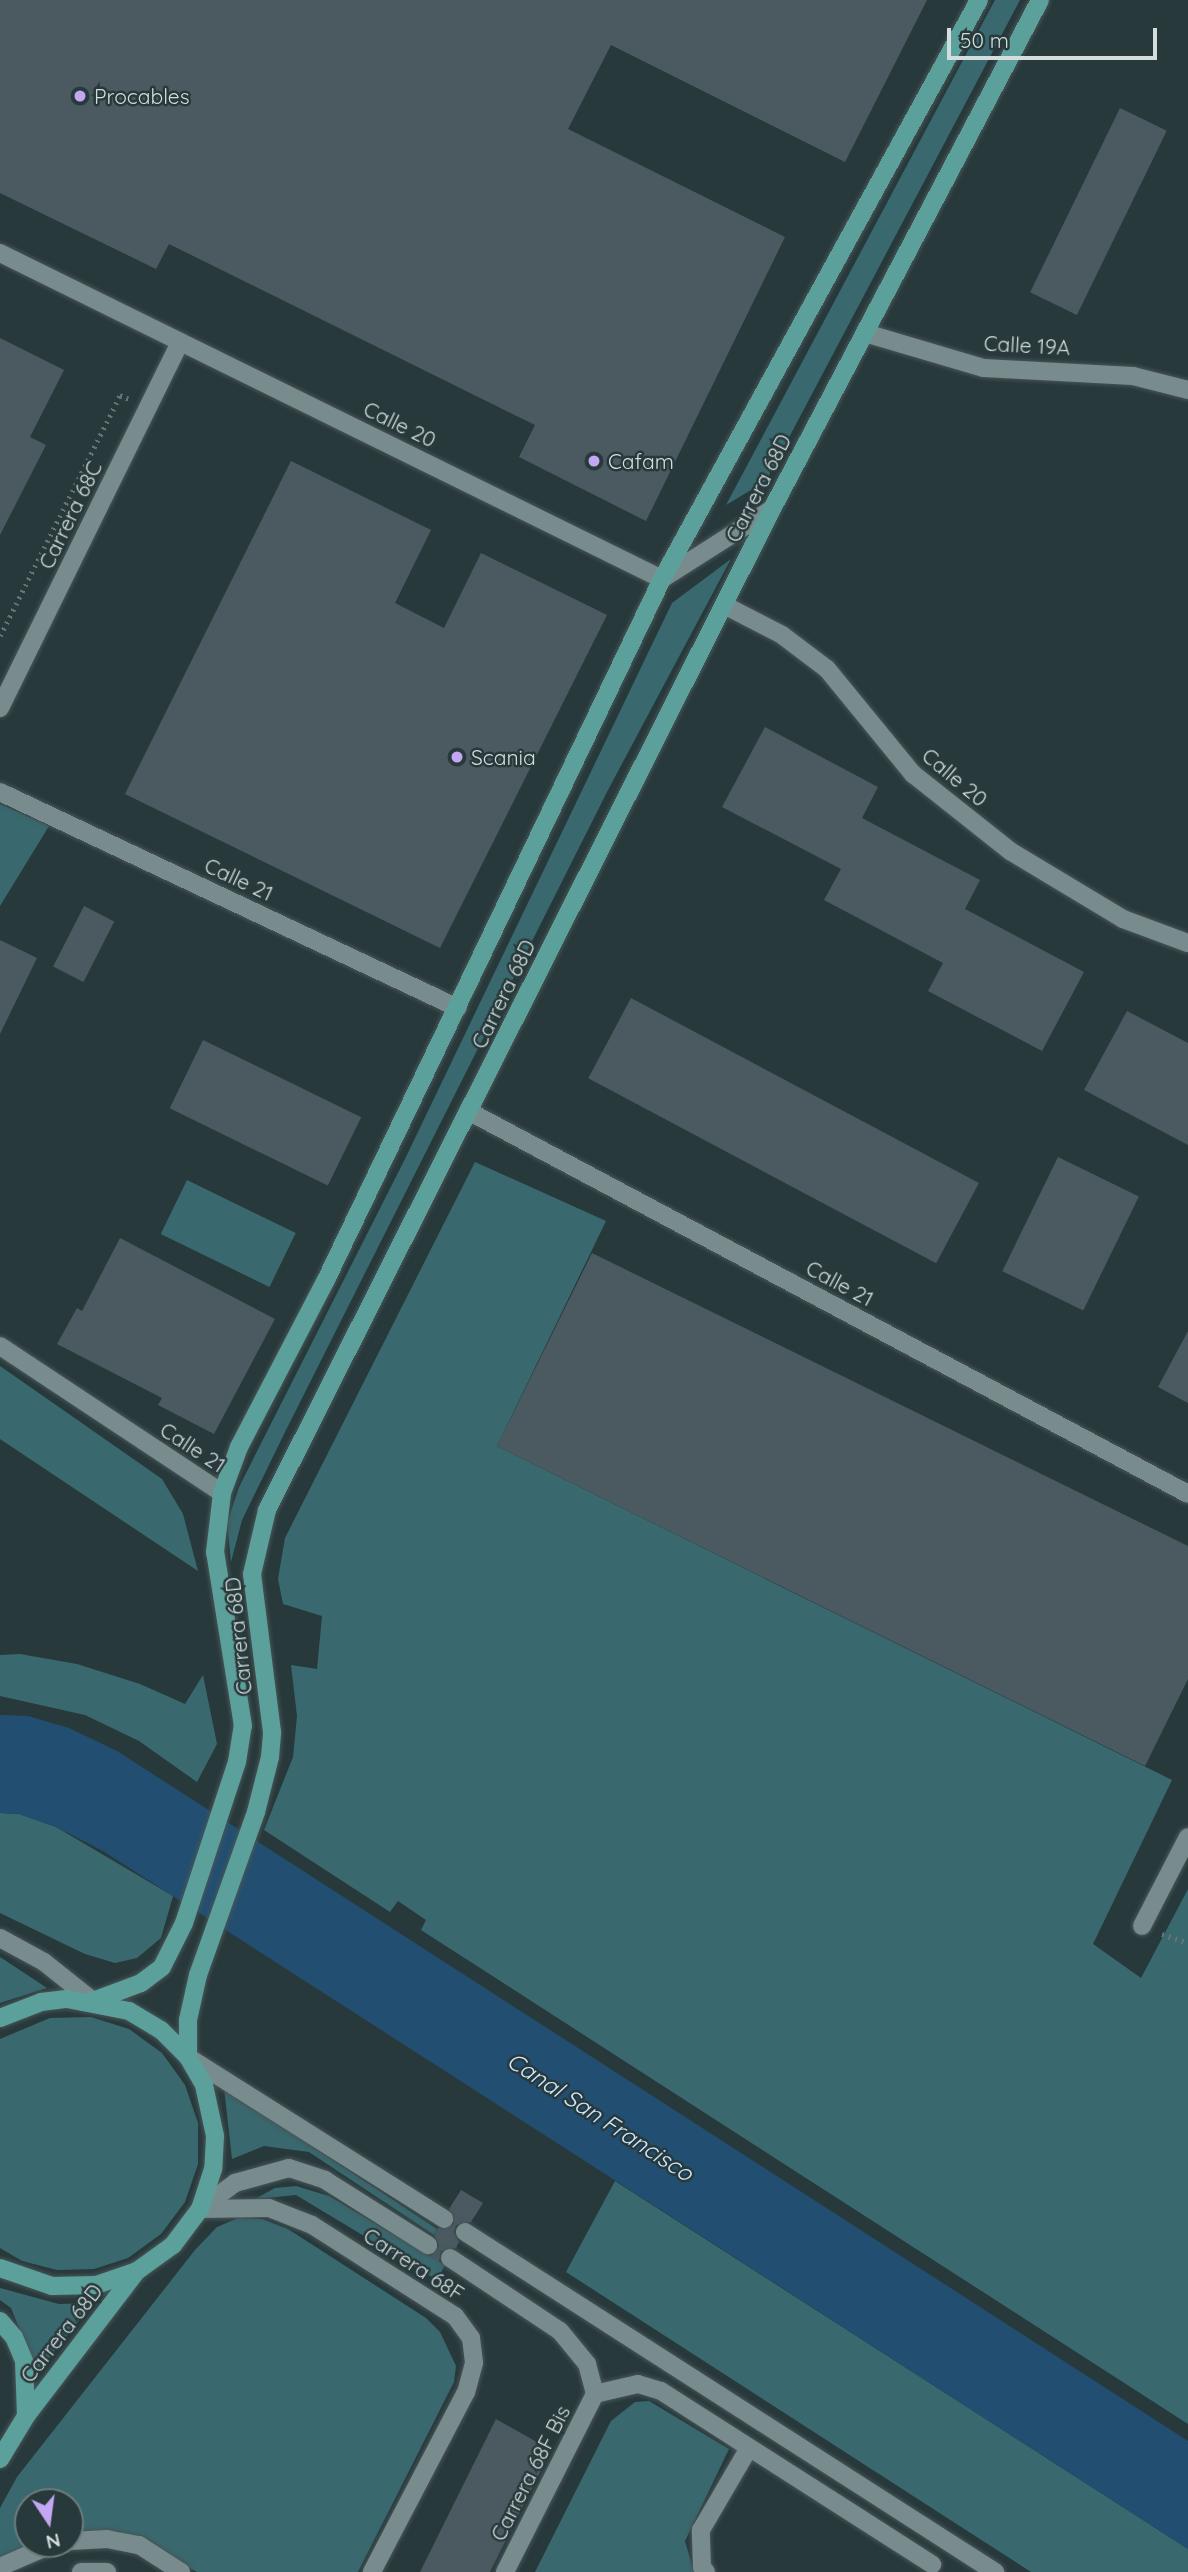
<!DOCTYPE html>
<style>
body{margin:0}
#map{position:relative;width:1188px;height:2572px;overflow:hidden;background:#28393b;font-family:Quicksand,sans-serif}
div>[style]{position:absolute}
.green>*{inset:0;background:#39696f;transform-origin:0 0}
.water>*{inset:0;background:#224f71}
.building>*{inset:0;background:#4b5a61;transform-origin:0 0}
.path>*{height:4.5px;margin-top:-2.25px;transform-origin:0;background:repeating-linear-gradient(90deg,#667476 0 2px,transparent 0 7px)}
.roads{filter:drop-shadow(0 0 2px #475557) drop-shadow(0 0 2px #475557)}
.minor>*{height:18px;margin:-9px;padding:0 9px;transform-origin:9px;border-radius:9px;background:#788b8d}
.major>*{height:18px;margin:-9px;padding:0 9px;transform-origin:9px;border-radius:9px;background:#5ca09b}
.dots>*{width:19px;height:19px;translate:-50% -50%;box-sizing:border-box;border:4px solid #28393b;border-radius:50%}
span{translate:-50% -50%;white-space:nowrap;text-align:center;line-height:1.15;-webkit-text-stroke:5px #28393b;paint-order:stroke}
.poi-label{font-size:21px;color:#d3ddde}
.left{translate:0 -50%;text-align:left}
.street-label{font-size:21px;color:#d3ddde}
.water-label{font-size:23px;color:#cce7fe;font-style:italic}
.north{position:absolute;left:14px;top:2488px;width:70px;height:70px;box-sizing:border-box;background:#28393b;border:2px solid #6c7b7c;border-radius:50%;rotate:167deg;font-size:19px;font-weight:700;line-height:28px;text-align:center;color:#d3ddde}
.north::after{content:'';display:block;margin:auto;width:24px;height:32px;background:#c4a7f2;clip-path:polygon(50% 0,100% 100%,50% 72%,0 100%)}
.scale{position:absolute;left:947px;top:28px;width:210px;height:32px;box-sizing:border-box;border:4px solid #d3ddde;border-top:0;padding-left:9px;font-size:21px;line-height:24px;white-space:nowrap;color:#d3ddde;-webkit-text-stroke:5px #28393b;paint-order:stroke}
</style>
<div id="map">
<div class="green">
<div style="clip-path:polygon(995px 0,1020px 0,766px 481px,726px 505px)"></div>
<div style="clip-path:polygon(731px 559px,608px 790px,285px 1432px,242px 1520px,231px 1562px,227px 1523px,239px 1487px,405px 1159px,672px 603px)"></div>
<div style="clip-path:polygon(0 804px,49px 826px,0 906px)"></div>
<div style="clip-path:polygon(475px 1162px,606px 1221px,497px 1446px,1172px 1780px,1093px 1944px,1141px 1978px,1188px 1889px,1188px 2424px,421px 1930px,426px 1920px,398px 1901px,390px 1912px,264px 1830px,293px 1757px,297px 1716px,291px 1665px,317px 1669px,322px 1616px,283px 1604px,278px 1579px,285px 1538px)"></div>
<div style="left:187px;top:1180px;width:121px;height:60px;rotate:26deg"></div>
<div style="clip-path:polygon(0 1366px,162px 1479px,183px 1514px,198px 1571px,0 1439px)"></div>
<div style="clip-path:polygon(20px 1654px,77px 1664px,140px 1684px,185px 1704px,203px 1675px,217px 1744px,197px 1782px,139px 1741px,85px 1715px,0 1696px,0 1655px)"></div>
<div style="clip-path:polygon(0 1813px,19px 1814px,56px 1827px,173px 1896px,161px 1938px,137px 1958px,115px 1963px,85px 1954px,0 1913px)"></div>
<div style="clip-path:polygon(0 1957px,47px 1988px,0 2003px)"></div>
<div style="clip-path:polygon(91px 2017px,129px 2029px,162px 2053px,185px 2085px,198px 2123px,198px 2164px,185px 2202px,161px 2234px,128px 2258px,94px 2269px,57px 2270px,22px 2261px,0 2248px,0 2039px,50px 2018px)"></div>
<div style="clip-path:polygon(224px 2088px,437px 2229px,434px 2235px,309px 2152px,264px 2146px,232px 2159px)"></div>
<div style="clip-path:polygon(615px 2181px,1188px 2549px,1188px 2572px,1031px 2572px,566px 2272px)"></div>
<div style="clip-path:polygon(296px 2186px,329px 2196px,445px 2265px,437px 2280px,296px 2195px,255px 2199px,275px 2188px)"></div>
<div style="clip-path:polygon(238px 2218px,262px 2219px,288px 2229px,426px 2318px,440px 2332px,456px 2366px,454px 2382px,358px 2572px,197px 2572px,118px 2531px,70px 2536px,70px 2502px,28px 2502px,28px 2544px,35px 2544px,0 2558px,0 2508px,17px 2477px,195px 2250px,217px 2227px)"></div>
<div style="clip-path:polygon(0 2288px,59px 2304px,93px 2303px,37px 2373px,11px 2308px,0 2300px)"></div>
<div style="clip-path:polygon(649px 2401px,729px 2449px,685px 2541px,694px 2572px,535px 2572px,611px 2421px,635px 2402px)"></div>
</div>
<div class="water">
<div style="clip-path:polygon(0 1715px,28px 1716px,69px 1728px,117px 1751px,1188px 2441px,1188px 2549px,103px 1851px,56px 1827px,19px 1814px,0 1813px)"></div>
</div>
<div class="building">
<div style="clip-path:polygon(0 0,927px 0,845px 162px,611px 45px,568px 129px,785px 237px,646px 521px,519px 457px,535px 425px,169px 244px,156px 269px,0 193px)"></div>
<div style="left:1120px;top:108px;width:52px;height:205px;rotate:26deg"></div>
<div style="clip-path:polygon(0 338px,64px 370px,30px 437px,46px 445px,0 535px)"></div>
<div style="clip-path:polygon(291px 461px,431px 530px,395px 603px,444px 628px,481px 553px,607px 615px,440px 948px,125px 794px)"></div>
<div style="clip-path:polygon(765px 727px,878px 787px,862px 818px,980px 880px,965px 909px,1084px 972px,1042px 1051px,928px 991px,943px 963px,824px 900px,841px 869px,722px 807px)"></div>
<div style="left:84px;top:906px;width:34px;height:68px;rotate:27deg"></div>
<div style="clip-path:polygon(0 940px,37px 958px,0 1034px)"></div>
<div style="left:631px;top:998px;width:394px;height:91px;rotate:28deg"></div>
<div style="clip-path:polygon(1127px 1011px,1188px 1043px,1188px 1145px,1084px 1090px)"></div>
<div style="left:203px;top:1040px;width:176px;height:76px;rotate:26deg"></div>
<div style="left:1058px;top:1157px;width:90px;height:127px;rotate:26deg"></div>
<div style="clip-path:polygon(120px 1238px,275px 1319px,214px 1434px,158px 1405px,162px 1398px,57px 1344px,77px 1308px,82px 1311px)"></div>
<div style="clip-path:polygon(592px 1253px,1188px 1546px,1188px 1679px,1145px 1766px,497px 1446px)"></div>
<div style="clip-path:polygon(1188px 1331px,1188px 1403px,1158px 1387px)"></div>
<div style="clip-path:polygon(461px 2190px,483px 2203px,471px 2222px,456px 2225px,454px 2232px,459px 2242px,456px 2248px,441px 2251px,439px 2262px,430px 2256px,439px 2246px,434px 2235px,438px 2228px,454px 2224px,449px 2209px)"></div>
<div style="clip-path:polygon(496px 2419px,551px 2450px,490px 2572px,420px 2572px)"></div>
</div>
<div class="path">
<div style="left:0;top:636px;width:269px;rotate:-63.5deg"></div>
<div style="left:120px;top:395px;width:10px;rotate:24deg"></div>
<div style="left:1162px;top:1934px;width:28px;rotate:19deg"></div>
</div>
<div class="roads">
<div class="minor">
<div style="left:0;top:253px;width:738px;rotate:26.22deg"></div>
<div style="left:662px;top:579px;width:130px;rotate:-32.5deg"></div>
<div style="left:865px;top:333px;width:124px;rotate:16.4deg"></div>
<div style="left:984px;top:368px;width:149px;rotate:3.1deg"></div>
<div style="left:1133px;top:376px;width:57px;rotate:14.3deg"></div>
<div style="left:724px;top:605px;width:65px;rotate:27.3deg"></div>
<div style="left:782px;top:635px;width:56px;rotate:37.1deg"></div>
<div style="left:827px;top:669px;width:136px;rotate:50.7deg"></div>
<div style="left:913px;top:774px;width:124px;rotate:38.4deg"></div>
<div style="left:1010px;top:851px;width:132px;rotate:31deg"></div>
<div style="left:1123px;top:919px;width:69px;rotate:20.3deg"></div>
<div style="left:0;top:708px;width:408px;rotate:-63.8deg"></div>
<div style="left:0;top:792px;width:506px;rotate:25.25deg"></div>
<div style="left:470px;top:1112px;width:813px;rotate:28.01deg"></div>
<div style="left:0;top:1346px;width:266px;rotate:33.5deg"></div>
<div style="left:1142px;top:1926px;width:100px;rotate:-62.7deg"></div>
<div style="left:0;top:1938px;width:50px;rotate:28.6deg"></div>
<div style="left:44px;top:1962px;width:63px;rotate:38.5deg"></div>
<div style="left:188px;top:2057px;width:303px;rotate:32.3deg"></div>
<div style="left:200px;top:2209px;width:69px;rotate:-0.8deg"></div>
<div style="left:269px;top:2208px;width:46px;rotate:21.6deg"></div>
<div style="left:312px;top:2225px;width:169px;rotate:32.5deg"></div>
<div style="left:455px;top:2316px;width:27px;rotate:54deg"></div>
<div style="left:471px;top:2338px;width:25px;rotate:83deg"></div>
<div style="left:474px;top:2363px;width:30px;rotate:105deg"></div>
<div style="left:466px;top:2392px;width:203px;rotate:117.6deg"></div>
<div style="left:200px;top:2209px;width:44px;rotate:-36.6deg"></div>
<div style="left:235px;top:2183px;width:56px;rotate:-15.5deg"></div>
<div style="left:289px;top:2168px;width:38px;rotate:18deg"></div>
<div style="left:325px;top:2180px;width:122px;rotate:32.3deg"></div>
<div style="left:465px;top:2232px;width:630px;rotate:32.68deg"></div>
<div style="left:450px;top:2258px;width:132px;rotate:33.6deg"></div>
<div style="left:560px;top:2331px;width:43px;rotate:50.7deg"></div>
<div style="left:587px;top:2364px;width:31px;rotate:75deg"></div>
<div style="left:595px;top:2394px;width:44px;rotate:-13.1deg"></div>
<div style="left:638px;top:2384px;width:24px;rotate:17deg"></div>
<div style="left:661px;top:2391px;width:322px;rotate:32.6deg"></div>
<div style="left:70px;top:2541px;width:37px;rotate:-3deg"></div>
<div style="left:107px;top:2539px;width:33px;rotate:11deg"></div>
<div style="left:139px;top:2545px;width:50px;rotate:32.7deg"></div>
<div style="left:0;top:2567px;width:58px;rotate:-23.5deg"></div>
<div style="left:81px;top:2572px;width:26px"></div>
<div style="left:505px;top:2572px;width:199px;rotate:-63.2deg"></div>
<div style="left:706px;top:2572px;width:6px;rotate:-129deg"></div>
<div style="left:702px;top:2567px;width:37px;rotate:-92deg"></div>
<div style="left:701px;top:2530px;width:95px;rotate:-59.7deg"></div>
</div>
<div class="major">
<div style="left:93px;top:2001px;width:51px;rotate:-20.6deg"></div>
<div style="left:141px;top:1983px;width:26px;rotate:-37deg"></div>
<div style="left:162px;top:1967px;width:49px;rotate:-63.4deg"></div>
<div style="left:184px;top:1923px;width:169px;rotate:-71.8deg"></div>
<div style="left:237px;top:1762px;width:36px;rotate:-81deg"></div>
<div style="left:243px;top:1726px;width:176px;rotate:-99.1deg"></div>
<div style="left:215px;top:1552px;width:59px;rotate:-83.2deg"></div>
<div style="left:222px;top:1493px;width:49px;rotate:-69.7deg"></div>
<div style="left:239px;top:1447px;width:188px;rotate:-62.5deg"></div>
<div style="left:326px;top:1280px;width:777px;rotate:-64.39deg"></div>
<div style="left:662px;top:579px;width:660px;rotate:-61.3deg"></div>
<div style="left:0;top:2018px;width:44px;rotate:-21.3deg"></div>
<div style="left:41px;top:2002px;width:26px;rotate:-7deg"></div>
<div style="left:67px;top:1999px;width:63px;rotate:11deg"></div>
<div style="left:129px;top:2011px;width:37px;rotate:31deg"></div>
<div style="left:161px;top:2030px;width:38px;rotate:45deg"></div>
<div style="left:188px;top:2057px;width:32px;rotate:60deg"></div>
<div style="left:204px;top:2085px;width:52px;rotate:77.8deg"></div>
<div style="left:215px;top:2136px;width:33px;rotate:93deg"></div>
<div style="left:213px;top:2169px;width:42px;rotate:108deg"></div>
<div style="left:200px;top:2209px;width:45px;rotate:126.9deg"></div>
<div style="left:173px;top:2245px;width:44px;rotate:144.2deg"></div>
<div style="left:137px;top:2271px;width:43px;rotate:161.1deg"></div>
<div style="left:96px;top:2285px;width:44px;rotate:178.7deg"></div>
<div style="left:52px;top:2286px;width:55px;rotate:-160.9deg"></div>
<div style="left:188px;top:2057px;width:37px;rotate:-90deg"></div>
<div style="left:188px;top:2020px;width:46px;rotate:-77.5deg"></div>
<div style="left:198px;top:1975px;width:173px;rotate:-70.4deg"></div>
<div style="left:256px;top:1812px;width:57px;rotate:-75.7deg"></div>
<div style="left:270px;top:1757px;width:25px;rotate:-85deg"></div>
<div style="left:272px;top:1732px;width:159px;rotate:-97.2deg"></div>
<div style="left:252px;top:1574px;width:66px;rotate:-76.8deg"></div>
<div style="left:267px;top:1510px;width:1121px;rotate:-63.23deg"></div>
<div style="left:772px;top:509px;width:575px;rotate:-62.23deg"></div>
<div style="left:0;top:2321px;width:21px;rotate:49deg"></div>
<div style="left:14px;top:2337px;width:26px;rotate:67deg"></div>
<div style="left:24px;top:2361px;width:55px;rotate:87.9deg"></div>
<div style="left:0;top:2459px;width:50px;rotate:-58.8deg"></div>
<div style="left:26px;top:2416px;width:183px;rotate:-52.6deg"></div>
</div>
</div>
<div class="dots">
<div style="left:80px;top:96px;background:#c4a7f2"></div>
<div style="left:594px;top:461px;background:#c4a7f2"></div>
<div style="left:457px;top:757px;background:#c4a7f2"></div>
</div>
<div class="poi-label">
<span class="left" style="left:94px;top:96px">Procables</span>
<span class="left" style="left:608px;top:461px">Cafam</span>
<span class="left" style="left:471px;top:757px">Scania</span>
</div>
<div class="street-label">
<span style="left:1027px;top:345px;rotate:3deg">Calle 19A</span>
<span style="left:400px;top:424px;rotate:26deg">Calle 20</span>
<span style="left:758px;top:488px;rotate:-63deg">Carrera 68D</span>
<span style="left:70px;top:515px;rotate:-64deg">Carrera 68C</span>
<span style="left:955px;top:777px;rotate:40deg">Calle 20</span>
<span style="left:239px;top:879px;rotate:25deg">Calle 21</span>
<span style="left:503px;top:994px;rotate:-64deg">Carrera 68D</span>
<span style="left:840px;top:1283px;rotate:28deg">Calle 21</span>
<span style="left:193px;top:1447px;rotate:33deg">Calle 21</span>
<span style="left:238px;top:1636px;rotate:-96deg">Carrera 68D</span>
<span style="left:414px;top:2264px;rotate:33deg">Carrera 68F</span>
<span style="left:61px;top:2333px;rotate:-52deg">Carrera 68D</span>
<span style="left:530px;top:2473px;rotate:-63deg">Carrera 68F Bis</span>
</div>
<div class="water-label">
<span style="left:600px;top:2117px;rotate:33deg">Canal San Francisco</span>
</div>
<div class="north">N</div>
<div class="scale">50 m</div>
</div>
